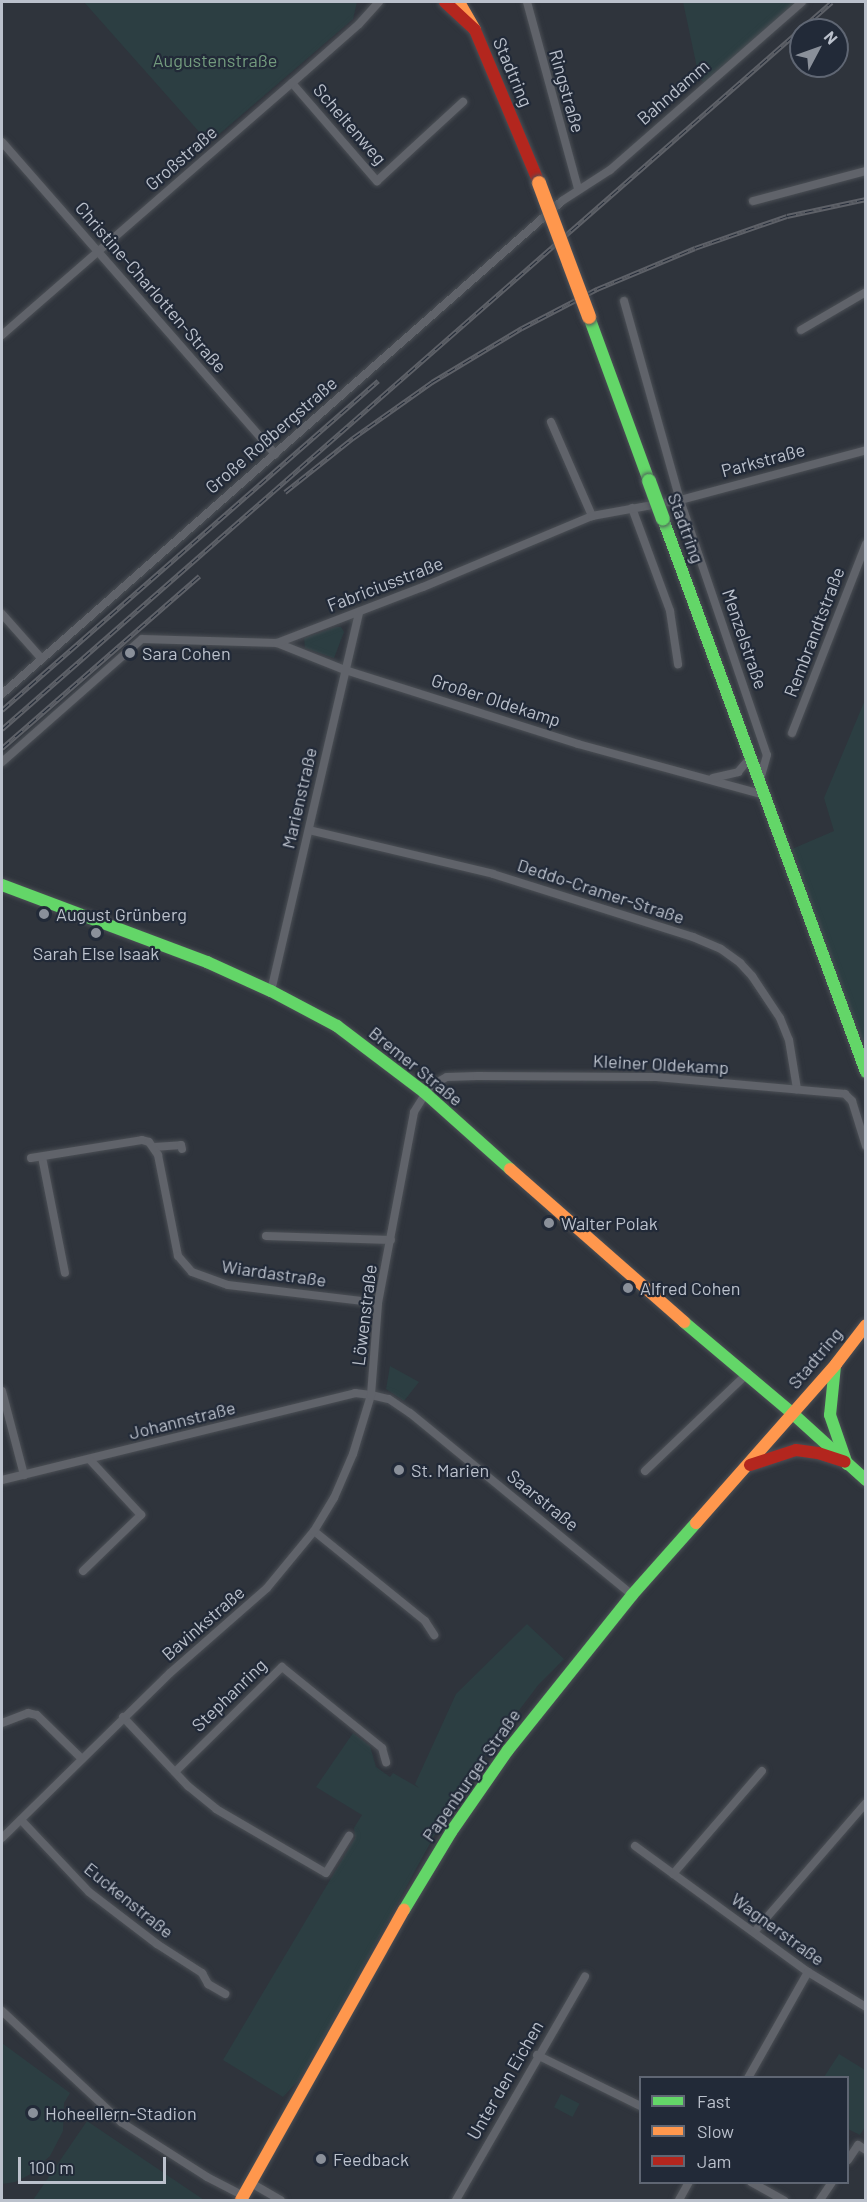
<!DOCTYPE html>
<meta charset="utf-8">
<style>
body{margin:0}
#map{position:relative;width:867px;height:2202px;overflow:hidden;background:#2f343c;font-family:Barlow,sans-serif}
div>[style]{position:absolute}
.green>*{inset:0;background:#2c3e42;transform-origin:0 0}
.roads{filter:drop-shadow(0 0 2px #4b4f55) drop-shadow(0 0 2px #4b4f55)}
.street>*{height:8px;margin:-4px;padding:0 4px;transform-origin:4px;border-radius:4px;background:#60636a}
.fast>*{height:12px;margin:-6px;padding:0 6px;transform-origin:6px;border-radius:6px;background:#63d668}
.slow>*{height:12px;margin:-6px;padding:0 6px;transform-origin:6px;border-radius:6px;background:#ff974d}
.jam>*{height:12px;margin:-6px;padding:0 6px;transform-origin:6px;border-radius:6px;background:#b3261e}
.rail>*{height:5px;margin-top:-2.5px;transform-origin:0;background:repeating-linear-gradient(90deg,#222a38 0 9px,#5e6168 0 18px);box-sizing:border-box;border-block:2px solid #5e6168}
.bridges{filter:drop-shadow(0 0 2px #4d5159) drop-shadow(0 0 2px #4d5159)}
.fast-bridge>*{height:14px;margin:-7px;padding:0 7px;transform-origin:7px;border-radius:7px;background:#63d668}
.slow-bridge>*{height:14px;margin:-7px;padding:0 7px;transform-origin:7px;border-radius:7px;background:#ff974d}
.dots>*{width:16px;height:16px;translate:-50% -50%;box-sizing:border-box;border:3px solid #222a38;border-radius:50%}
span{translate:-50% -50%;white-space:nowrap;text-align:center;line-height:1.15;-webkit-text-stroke:4.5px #222a38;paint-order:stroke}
.park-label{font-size:18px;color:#739b7e}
.street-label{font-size:18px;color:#bbc1cc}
.poi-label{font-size:18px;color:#bbc1cc}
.left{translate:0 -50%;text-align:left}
.frame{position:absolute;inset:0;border:3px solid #bbc1cc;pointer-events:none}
.legend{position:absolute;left:639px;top:2076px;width:210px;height:108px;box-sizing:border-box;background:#222a38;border:2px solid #5f6673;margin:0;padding:8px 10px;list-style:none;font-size:18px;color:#bbc1cc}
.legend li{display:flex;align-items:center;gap:12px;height:30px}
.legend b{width:30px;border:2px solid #5f6673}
.north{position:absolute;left:789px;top:18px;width:60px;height:60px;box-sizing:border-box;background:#222a38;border:2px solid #5f6673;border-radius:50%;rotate:49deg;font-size:16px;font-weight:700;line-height:24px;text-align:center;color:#bbc1cc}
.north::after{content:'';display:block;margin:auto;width:21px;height:27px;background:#8a909a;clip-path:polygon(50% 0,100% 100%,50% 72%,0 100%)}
.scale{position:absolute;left:18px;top:2157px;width:148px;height:27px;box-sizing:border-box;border:3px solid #bbc1cc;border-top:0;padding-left:8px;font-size:18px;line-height:21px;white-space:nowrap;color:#bbc1cc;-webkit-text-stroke:4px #222a38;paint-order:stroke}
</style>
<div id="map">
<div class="green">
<div style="clip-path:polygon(84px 2px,357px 2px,353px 19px,209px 143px)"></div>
<div style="clip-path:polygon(683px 2px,799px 2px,705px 84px,699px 77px)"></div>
<div style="clip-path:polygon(336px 627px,341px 627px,344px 632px,334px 658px,305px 648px,304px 638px)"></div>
<div style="clip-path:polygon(865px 700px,865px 1046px,845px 1002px,792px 849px,834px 831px,824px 798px)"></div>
<div style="clip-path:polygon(390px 1366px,419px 1382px,404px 1401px,386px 1389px)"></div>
<div style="clip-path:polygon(527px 1624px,564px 1659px,539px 1684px,462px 1785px,323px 2039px,297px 2082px,283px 2097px,223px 2060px,355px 1838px,354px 1828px,362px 1815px,316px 1787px,353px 1733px,370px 1746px,376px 1767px,390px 1777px,393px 1773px,419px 1788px,415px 1784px,456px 1694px)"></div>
<div style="clip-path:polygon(2px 2043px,70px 2093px,64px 2103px,63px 2131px,50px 2156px,29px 2175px,15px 2182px,2px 2184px)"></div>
<div style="clip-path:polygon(839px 2054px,865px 2070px,865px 2127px,860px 2135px,848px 2129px,848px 2078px,824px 2077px)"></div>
<div style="left:561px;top:2094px;width:21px;height:15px;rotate:28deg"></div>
<div style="clip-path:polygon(87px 2121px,204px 2200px,33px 2200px)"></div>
</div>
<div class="roads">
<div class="street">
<div style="left:527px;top:2px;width:194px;rotate:74.7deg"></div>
<div style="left:292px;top:83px;width:130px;rotate:49.1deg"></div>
<div style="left:377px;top:181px;width:117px;rotate:-42.6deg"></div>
<div style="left:2px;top:142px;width:415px;rotate:48.8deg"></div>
<div style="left:753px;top:201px;width:117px;rotate:-14.9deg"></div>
<div style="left:624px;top:301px;width:207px;rotate:74.3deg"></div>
<div style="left:680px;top:500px;width:269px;rotate:71.2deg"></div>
<div style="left:767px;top:755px;width:25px;rotate:106deg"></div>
<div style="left:801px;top:330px;width:75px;rotate:-30.3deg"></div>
<div style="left:2px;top:335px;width:384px;rotate:-41deg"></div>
<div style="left:292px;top:83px;width:89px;rotate:-41.4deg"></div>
<div style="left:359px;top:24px;width:30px;rotate:-48deg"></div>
<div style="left:551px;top:422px;width:103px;rotate:66.4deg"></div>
<div style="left:632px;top:508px;width:110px;rotate:69.7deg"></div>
<div style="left:670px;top:611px;width:54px;rotate:81.4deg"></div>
<div style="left:2px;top:614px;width:60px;rotate:48.4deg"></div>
<div style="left:277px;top:643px;width:73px;rotate:21.7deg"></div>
<div style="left:345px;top:670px;width:244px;rotate:17.6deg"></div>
<div style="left:578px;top:744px;width:194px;rotate:15.3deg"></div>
<div style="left:2px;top:694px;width:746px;rotate:-41.36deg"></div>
<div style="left:562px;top:201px;width:57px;rotate:-32.9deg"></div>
<div style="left:610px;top:170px;width:255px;rotate:-41.2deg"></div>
<div style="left:792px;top:733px;width:203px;rotate:-68.6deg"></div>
<div style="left:2px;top:762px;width:186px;rotate:-41.3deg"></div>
<div style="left:142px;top:639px;width:135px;rotate:1.7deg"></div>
<div style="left:277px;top:643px;width:156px;rotate:-21deg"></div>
<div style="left:423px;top:587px;width:183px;rotate:-22.8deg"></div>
<div style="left:592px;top:516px;width:89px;rotate:-10.3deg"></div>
<div style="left:680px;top:500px;width:193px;rotate:-15deg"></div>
<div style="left:713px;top:778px;width:26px;rotate:-13deg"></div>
<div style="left:738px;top:772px;width:20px;rotate:-49deg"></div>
<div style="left:309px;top:830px;width:189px;rotate:13.4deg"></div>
<div style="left:493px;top:874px;width:210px;rotate:17.5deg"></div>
<div style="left:693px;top:937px;width:30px;rotate:23deg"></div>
<div style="left:721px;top:949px;width:24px;rotate:36deg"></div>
<div style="left:740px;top:963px;width:18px;rotate:47deg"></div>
<div style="left:752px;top:976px;width:50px;rotate:56.3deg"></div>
<div style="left:780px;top:1018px;width:24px;rotate:68deg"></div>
<div style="left:789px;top:1040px;width:50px;rotate:80.7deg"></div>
<div style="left:271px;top:991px;width:389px;rotate:-76.9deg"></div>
<div style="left:154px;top:1147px;width:27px;rotate:-4deg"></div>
<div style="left:181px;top:1145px;width:4px;rotate:76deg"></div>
<div style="left:42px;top:1157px;width:118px;rotate:78.8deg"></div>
<div style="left:31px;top:1158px;width:112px;rotate:-9.2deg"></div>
<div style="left:142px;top:1140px;width:7px;rotate:16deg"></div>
<div style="left:149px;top:1142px;width:16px;rotate:55deg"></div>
<div style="left:158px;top:1155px;width:103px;rotate:78.8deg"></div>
<div style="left:178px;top:1256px;width:21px;rotate:49deg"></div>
<div style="left:192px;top:1272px;width:38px;rotate:20deg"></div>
<div style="left:228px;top:1285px;width:151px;rotate:6.8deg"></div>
<div style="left:266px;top:1236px;width:125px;rotate:1.8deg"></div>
<div style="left:2px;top:1391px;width:87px;rotate:75.3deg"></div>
<div style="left:645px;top:1471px;width:142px;rotate:-43.6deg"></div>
<div style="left:2px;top:1480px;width:364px;rotate:-13.8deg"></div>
<div style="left:355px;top:1393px;width:16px;rotate:7deg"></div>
<div style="left:371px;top:1395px;width:18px;rotate:13deg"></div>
<div style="left:389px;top:1399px;width:25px;rotate:34deg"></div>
<div style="left:410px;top:1413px;width:287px;rotate:39.3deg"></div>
<div style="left:314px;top:1531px;width:143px;rotate:39deg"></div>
<div style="left:425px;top:1621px;width:17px;rotate:57deg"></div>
<div style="left:83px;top:1571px;width:81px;rotate:-44deg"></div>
<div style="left:141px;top:1515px;width:75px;rotate:-132.8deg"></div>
<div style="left:123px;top:1717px;width:95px;rotate:46.7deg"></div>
<div style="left:188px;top:1786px;width:36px;rotate:39deg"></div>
<div style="left:216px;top:1809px;width:127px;rotate:30.2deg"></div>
<div style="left:326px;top:1873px;width:44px;rotate:-58.1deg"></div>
<div style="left:2px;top:1723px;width:28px;rotate:-21deg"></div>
<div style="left:28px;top:1713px;width:9px;rotate:13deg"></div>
<div style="left:37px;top:1715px;width:62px;rotate:44.3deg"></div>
<div style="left:175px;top:1772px;width:150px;rotate:-44.5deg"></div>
<div style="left:282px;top:1667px;width:129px;rotate:39deg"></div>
<div style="left:382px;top:1748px;width:15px;rotate:74deg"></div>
<div style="left:21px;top:1820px;width:99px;rotate:46.6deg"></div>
<div style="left:89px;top:1892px;width:86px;rotate:37.4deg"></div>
<div style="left:157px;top:1944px;width:54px;rotate:32.8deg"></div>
<div style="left:202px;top:1973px;width:13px;rotate:61deg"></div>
<div style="left:208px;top:1984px;width:20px;rotate:30deg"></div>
<div style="left:2px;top:1838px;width:235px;rotate:-44.5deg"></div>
<div style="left:170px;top:1673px;width:129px;rotate:-41.2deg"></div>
<div style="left:267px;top:1588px;width:74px;rotate:-50.5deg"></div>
<div style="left:314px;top:1531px;width:39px;rotate:-59deg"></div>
<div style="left:334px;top:1498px;width:48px;rotate:-66.6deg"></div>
<div style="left:353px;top:1454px;width:62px;rotate:-73deg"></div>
<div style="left:371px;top:1395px;width:92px;rotate:-85.6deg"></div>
<div style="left:378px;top:1303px;width:194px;rotate:-79.3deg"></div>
<div style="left:414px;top:1112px;width:31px;rotate:-58deg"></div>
<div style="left:430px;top:1086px;width:19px;rotate:-28deg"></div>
<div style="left:447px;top:1077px;width:30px;rotate:-2deg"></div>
<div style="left:477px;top:1076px;width:179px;rotate:0.3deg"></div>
<div style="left:656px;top:1077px;width:190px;rotate:5.1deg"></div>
<div style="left:845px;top:1094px;width:10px;rotate:45deg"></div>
<div style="left:852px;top:1101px;width:47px;rotate:72.7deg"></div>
<div style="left:635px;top:1846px;width:214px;rotate:36.1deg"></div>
<div style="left:808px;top:1972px;width:68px;rotate:31.1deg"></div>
<div style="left:673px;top:1874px;width:136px;rotate:-49.2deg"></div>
<div style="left:755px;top:1931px;width:169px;rotate:-49.1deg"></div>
<div style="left:2px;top:2011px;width:163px;rotate:43deg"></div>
<div style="left:121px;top:2122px;width:102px;rotate:32.6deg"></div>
<div style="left:207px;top:2177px;width:42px;rotate:27.2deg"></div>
<div style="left:537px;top:2055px;width:115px;rotate:26.3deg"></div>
<div style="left:748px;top:2078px;width:122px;rotate:-60.5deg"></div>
<div style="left:848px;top:2160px;width:18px;rotate:-56deg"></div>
<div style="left:858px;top:2145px;width:9px;rotate:32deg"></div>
<div style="left:751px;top:2182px;width:38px;rotate:29deg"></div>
<div style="left:251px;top:2183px;width:34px;rotate:30deg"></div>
<div style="left:456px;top:2200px;width:258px;rotate:-60deg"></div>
<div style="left:679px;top:2200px;width:21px;rotate:-61deg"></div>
<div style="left:820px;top:2200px;width:22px;rotate:-56deg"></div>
</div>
<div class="fast">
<div style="left:589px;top:317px;width:175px;rotate:69.9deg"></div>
<div style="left:663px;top:519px;width:589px;rotate:69.84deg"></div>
<div style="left:2px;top:885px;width:219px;rotate:20.6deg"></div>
<div style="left:207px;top:962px;width:70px;rotate:24.4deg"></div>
<div style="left:271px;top:991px;width:75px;rotate:27.9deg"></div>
<div style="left:337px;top:1026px;width:109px;rotate:37.2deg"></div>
<div style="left:424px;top:1092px;width:115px;rotate:41.8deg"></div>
<div style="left:684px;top:1322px;width:141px;rotate:40.1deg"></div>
<div style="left:835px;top:1366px;width:49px;rotate:95.8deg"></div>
<div style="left:830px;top:1415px;width:52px;rotate:70.9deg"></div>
<div style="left:792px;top:1413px;width:100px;rotate:42.2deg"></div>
<div style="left:404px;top:1910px;width:91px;rotate:-58.9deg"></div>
<div style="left:451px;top:1832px;width:100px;rotate:-55.2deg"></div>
<div style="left:508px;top:1750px;width:198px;rotate:-51.3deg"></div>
<div style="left:632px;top:1595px;width:96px;rotate:-48.4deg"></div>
</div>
<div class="slow">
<div style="left:459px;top:2px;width:32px;rotate:60deg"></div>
<div style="left:510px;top:1169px;width:232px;rotate:41.3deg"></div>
<div style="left:696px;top:1523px;width:212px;rotate:-48.6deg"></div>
<div style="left:836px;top:1364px;width:49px;rotate:-52.4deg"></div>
<div style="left:241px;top:2200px;width:333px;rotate:-60.7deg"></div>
</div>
<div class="jam">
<div style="left:445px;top:2px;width:41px;rotate:43deg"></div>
<div style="left:475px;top:30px;width:166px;rotate:67.3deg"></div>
<div style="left:750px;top:1465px;width:48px;rotate:-18.1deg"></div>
<div style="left:796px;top:1450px;width:22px;rotate:8deg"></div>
<div style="left:818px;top:1453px;width:28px;rotate:18deg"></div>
</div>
</div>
<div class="rail">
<div style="left:285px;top:492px;width:87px;rotate:-38.5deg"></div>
<div style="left:353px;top:438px;width:97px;rotate:-35.3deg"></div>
<div style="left:432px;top:382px;width:105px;rotate:-31deg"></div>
<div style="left:522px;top:328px;width:85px;rotate:-27.5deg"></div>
<div style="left:597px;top:289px;width:106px;rotate:-22.7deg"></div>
<div style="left:695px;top:248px;width:97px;rotate:-19.2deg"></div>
<div style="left:787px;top:216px;width:81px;rotate:-12.1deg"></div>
<div style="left:2px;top:710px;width:500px;rotate:-41.2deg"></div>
<div style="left:2px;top:729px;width:1103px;rotate:-41.22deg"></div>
<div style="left:2px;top:748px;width:262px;rotate:-41.1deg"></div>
</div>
<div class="bridges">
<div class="fast-bridge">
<div style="left:649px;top:481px;width:40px;rotate:69.8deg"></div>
</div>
<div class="slow-bridge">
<div style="left:539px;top:183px;width:143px;rotate:69.5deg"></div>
</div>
</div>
<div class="dots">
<div style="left:130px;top:653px;background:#8a909a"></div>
<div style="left:44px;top:914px;background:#8a909a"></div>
<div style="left:96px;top:933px;background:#8a909a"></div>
<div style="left:549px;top:1223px;background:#8a909a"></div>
<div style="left:628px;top:1288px;background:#8a909a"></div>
<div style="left:399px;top:1470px;background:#8a909a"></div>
<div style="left:33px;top:2113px;background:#8a909a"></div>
<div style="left:321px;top:2159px;background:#8a909a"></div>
</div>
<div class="park-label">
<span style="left:215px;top:60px">Augustenstraße</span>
</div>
<div class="street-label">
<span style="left:513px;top:72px;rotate:67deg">Stadtring</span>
<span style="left:567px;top:91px;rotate:74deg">Ringstraße</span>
<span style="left:673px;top:92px;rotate:-41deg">Bahndamm</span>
<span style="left:350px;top:124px;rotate:49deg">Scheltenweg</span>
<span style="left:181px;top:158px;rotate:-41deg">Großstraße</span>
<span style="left:151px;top:287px;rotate:49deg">Christine-Charlotten-Straße</span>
<span style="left:271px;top:435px;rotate:-41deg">Große Roßbergstraße</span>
<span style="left:763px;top:460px;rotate:-15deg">Parkstraße</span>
<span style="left:686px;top:528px;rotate:70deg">Stadtring</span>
<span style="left:385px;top:584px;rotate:-21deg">Fabriciusstraße</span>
<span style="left:814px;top:632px;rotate:-69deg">Rembrandtstraße</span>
<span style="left:745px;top:639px;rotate:71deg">Menzelstraße</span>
<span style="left:496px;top:700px;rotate:18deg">Großer Oldekamp</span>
<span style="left:299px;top:798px;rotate:-77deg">Marienstraße</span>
<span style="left:601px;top:891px;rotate:18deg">Deddo-Cramer-Straße</span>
<span style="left:661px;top:1064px;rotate:3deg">Kleiner Oldekamp</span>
<span style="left:416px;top:1066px;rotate:39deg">Bremer Straße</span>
<span style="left:274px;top:1273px;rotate:8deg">Wiardastraße</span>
<span style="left:364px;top:1315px;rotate:-83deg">Löwenstraße</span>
<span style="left:815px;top:1358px;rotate:-50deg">Stadtring</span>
<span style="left:182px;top:1420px;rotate:-14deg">Johannstraße</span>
<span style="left:543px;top:1500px;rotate:39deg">Saarstraße</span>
<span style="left:203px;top:1623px;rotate:-41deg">Bavinkstraße</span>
<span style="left:229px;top:1695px;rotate:-44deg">Stephanring</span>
<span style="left:471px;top:1775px;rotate:-55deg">Papenburger Straße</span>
<span style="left:129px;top:1900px;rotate:39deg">Euckenstraße</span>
<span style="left:778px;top:1929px;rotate:36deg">Wagnerstraße</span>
<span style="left:505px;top:2080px;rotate:-60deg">Unter den Eichen</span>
</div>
<div class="poi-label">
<span class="left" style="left:142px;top:653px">Sara Cohen</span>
<span class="left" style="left:56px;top:914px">August Grünberg</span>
<span style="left:96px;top:953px">Sarah Else Isaak</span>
<span class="left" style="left:561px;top:1223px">Walter Polak</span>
<span class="left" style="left:640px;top:1288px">Alfred Cohen</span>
<span class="left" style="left:411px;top:1470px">St. Marien</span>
<span class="left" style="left:45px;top:2113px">Hoheellern-Stadion</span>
<span class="left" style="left:333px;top:2159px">Feedback</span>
</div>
<div class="frame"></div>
<ul class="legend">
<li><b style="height:8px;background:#63d668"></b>Fast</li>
<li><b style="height:8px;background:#ff974d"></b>Slow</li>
<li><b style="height:8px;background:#b3261e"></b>Jam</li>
</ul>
<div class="north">N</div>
<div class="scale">100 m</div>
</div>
